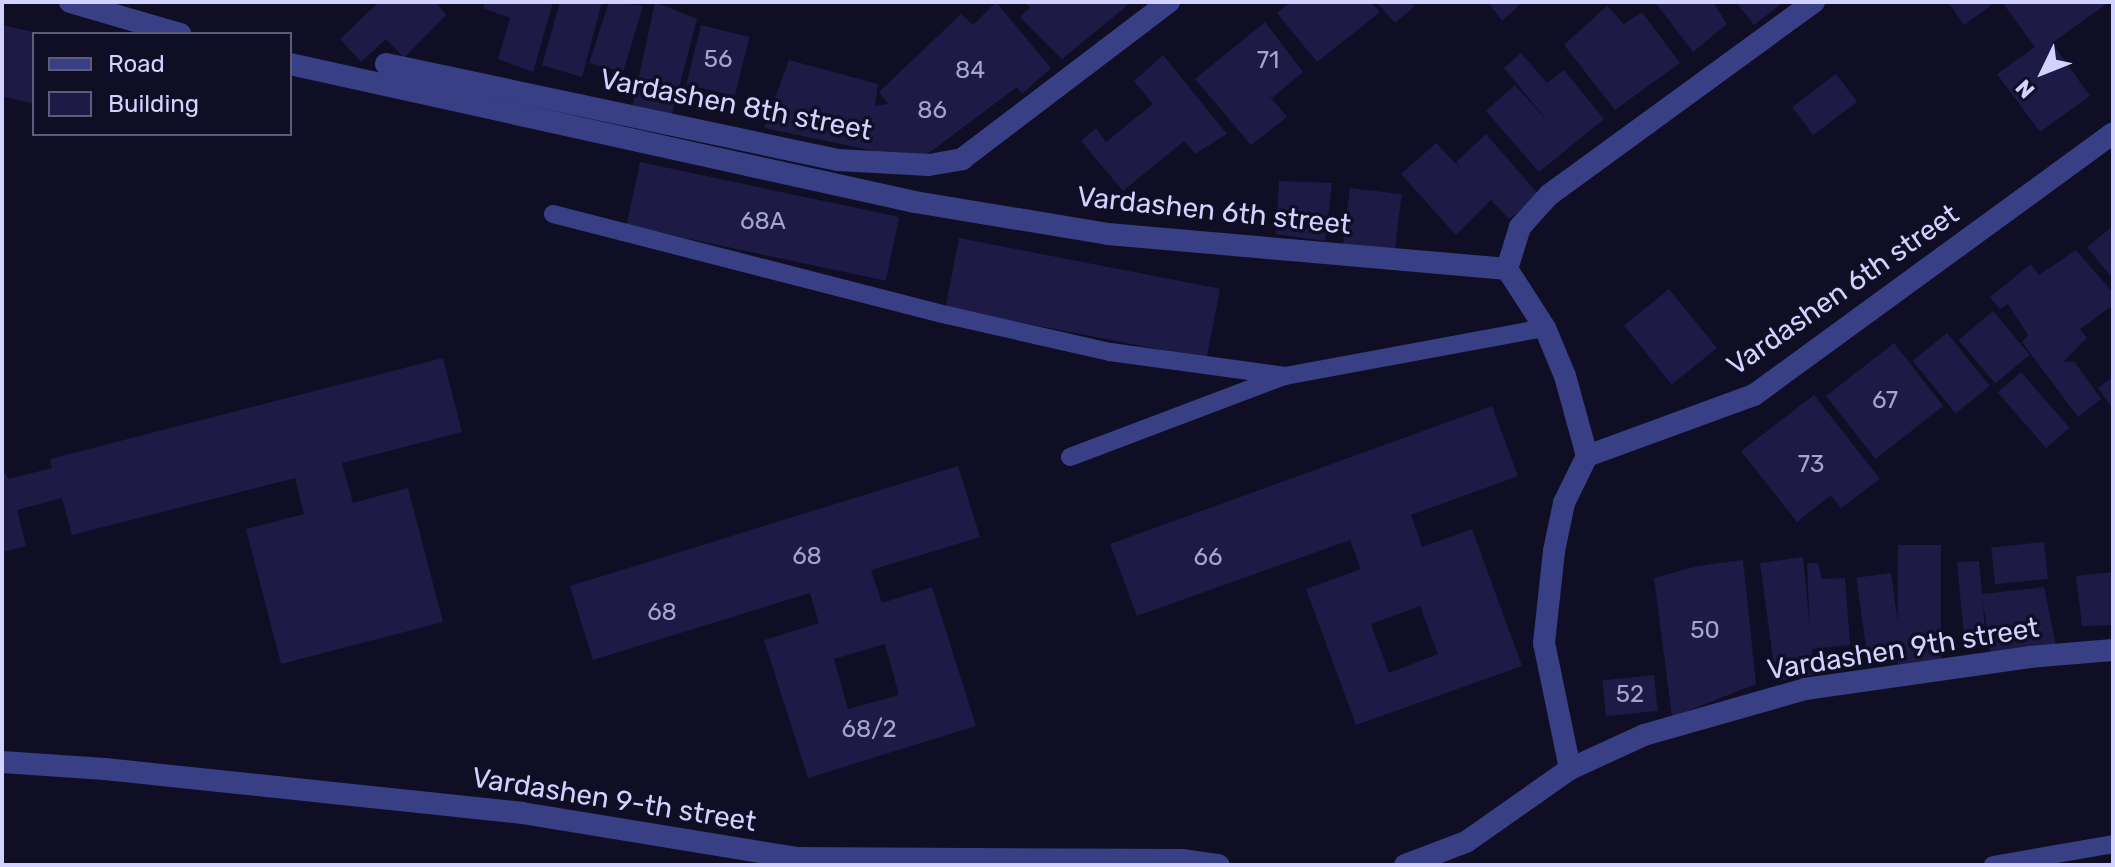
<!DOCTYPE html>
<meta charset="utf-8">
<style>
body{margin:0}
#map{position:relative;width:2115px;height:867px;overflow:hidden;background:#0f0e24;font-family:Rubik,sans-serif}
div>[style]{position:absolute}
.building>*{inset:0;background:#1d1a46;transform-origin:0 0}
.service>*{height:18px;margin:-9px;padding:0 9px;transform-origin:9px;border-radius:9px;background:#383f84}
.minor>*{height:22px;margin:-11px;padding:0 11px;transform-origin:11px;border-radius:11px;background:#383f84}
span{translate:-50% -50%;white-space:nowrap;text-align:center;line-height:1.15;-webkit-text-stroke:7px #0f0e24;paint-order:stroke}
.number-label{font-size:24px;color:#a4a4d1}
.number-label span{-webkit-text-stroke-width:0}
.street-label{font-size:28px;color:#d1d2ff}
.frame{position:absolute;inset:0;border:4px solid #d1d2ff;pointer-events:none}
.legend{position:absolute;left:32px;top:32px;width:260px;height:104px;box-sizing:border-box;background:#0f0e24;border:2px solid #5d5c7c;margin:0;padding:10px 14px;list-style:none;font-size:24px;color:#d1d2ff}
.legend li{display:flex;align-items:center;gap:16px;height:40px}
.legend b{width:40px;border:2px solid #5d5c7c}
.north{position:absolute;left:2003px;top:32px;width:80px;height:80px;-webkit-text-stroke:6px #0f0e24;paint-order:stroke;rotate:227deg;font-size:22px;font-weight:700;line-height:32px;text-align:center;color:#d1d2ff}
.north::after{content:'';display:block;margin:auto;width:28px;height:36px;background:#d1d2ff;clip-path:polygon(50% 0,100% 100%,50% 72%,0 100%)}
</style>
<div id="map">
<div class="building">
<div style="clip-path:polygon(379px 2px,441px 2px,438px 5px,446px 15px,404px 58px,386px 39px,361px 62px,340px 39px)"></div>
<div style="clip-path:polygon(485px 2px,553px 2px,533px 72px,498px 59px,510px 18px,483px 8px)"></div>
<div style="clip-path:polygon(560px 2px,602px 2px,582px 77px,542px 65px)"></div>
<div style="clip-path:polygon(609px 2px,643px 6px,623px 72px,589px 63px)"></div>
<div style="clip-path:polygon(655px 2px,697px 19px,672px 115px,633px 105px)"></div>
<div style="clip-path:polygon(996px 2px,1051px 68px,1022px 94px,1017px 87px,929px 153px,913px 159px,764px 128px,789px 60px,878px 84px,875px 106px,888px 104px,879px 92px,961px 14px,973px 25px)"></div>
<div style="clip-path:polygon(1025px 2px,1127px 2px,1129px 4px,1062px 59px,1020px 17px,1030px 8px)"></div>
<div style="clip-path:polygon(1290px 2px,1371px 2px,1380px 12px,1317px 62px,1277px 13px)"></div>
<div style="clip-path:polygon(1376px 2px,1412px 2px,1415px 6px,1395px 23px)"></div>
<div style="clip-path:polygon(1488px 2px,1523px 2px,1502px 21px)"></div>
<div style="clip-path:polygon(1655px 2px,1713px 2px,1727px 24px,1693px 52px)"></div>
<div style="clip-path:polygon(1736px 2px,1784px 2px,1754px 25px)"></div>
<div style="clip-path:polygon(1948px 2px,1996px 2px,1964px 25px)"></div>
<div style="clip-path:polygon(2002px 2px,2109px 2px,2052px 43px,2090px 96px,2040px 132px,1997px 74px,2035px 47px)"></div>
<div style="clip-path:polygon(1607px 6px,1624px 24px,1642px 12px,1680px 63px,1615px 110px,1564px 45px)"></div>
<div style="clip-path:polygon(1265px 22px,1303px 72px,1272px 98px,1266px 92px,1287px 117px,1251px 145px,1195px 79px)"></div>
<div style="clip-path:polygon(2px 25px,34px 32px,34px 104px,2px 96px)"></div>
<div style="left:701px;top:25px;width:50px;height:61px;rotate:14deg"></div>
<div style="clip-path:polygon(1521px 53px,1547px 83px,1564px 70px,1604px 119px,1539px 172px,1486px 111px,1515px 85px,1550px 124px,1504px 68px)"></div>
<div style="clip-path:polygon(1163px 55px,1227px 134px,1195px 154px,1184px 141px,1123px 191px,1081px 141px,1096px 128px,1106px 142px,1153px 104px,1134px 81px)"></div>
<div style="left:1836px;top:74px;width:35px;height:55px;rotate:53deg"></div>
<div style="clip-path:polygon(1486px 134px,1539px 195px,1509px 219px,1491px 200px,1456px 235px,1401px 174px,1436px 143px,1466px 174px,1456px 162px)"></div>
<div style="left:640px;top:162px;width:265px;height:65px;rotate:12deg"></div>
<div style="clip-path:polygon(1279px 181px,1332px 183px,1325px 241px,1276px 234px)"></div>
<div style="left:1350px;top:188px;width:52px;height:60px;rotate:7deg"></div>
<div style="clip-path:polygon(2113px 226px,2113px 279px,2087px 247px)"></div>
<div style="left:959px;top:238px;width:266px;height:71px;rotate:11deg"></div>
<div style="clip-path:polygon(2076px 250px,2113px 293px,2113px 305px,2080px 329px,2087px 338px,2063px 362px,2074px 361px,2101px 399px,2078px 417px,2022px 342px,2028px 335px,2008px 304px,2000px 309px,1990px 297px,2031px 264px,2039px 275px)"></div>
<div style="left:1669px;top:289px;width:76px;height:58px;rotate:51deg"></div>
<div style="left:1993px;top:311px;width:57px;height:45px;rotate:50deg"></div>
<div style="left:1947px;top:333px;width:68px;height:44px;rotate:51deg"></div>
<div style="left:1894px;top:343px;width:80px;height:86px;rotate:52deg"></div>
<div style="clip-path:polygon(443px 358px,462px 432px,342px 463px,353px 503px,408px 488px,443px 622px,281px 664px,246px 529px,304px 514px,295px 478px,72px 535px,62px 498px,17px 510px,26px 546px,2px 552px,2px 474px,6px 473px,8px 479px,52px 468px,50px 459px)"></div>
<div style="left:2021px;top:372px;width:74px;height:31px;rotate:49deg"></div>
<div style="clip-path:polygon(2113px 377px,2113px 409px,2098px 388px)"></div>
<div style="clip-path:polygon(1814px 395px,1880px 479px,1841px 508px,1831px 495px,1797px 522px,1741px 451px)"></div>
<div style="clip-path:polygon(evenodd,1492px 406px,1518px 476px,1411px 515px,1422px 547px,1472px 529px,1522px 666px,1356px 725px,1306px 589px,1361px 569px,1350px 540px,1137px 616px,1110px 544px,1492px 406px,1420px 606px,1438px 654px,1389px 673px,1371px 624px,1420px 606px)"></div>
<div style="clip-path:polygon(evenodd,958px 466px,980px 537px,871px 570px,882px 603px,932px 587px,976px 726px,808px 778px,764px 640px,819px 623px,810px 593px,593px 660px,570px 586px,958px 466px,885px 644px,899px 695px,848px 709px,834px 659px,885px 644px)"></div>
<div style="left:2044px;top:542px;width:37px;height:53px;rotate:84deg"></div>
<div style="left:1898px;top:545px;width:43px;height:121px"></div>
<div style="clip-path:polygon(1803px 557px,1810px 629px,1807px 563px,1818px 563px,1822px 579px,1845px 578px,1850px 645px,1812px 649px,1814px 675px,1776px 681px,1760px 563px)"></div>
<div style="clip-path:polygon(1743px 560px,1756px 684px,1672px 717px,1654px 578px,1697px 566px)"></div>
<div style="clip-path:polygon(1979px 561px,1982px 594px,2044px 587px,2057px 651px,1991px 655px,1983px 602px,1985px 635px,1964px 635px,1957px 562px)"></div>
<div style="clip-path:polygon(2113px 572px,2113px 625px,2082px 626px,2076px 576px)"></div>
<div style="left:1891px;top:573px;width:71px;height:35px;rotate:82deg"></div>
<div style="left:1654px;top:675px;width:36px;height:52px;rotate:84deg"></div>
</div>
<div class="service">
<div style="left:553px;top:214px;width:407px;rotate:14.4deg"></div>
<div style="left:947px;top:315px;width:167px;rotate:12.8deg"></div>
<div style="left:1110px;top:352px;width:177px;rotate:7.8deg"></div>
<div style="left:1285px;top:376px;width:264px;rotate:-10.5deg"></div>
<div style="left:1070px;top:457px;width:227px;rotate:-20.7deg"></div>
<div style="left:1993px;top:865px;width:122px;rotate:-9.9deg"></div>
</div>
<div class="minor">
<div style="left:70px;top:2px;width:115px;rotate:16.2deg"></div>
<div style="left:290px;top:64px;width:640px;rotate:12.45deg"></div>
<div style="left:915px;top:202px;width:196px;rotate:9.4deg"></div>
<div style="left:1108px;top:234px;width:401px;rotate:5deg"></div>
<div style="left:1507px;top:269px;width:70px;rotate:57.2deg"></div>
<div style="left:1545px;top:328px;width:52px;rotate:67.4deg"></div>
<div style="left:1565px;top:376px;width:83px;rotate:74.6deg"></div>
<div style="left:1587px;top:456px;width:52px;rotate:116.1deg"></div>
<div style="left:1564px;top:503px;width:49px;rotate:101.8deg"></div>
<div style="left:1554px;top:551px;width:93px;rotate:96.2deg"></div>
<div style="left:1544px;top:643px;width:129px;rotate:78.3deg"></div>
<div style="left:386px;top:64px;width:462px;rotate:12deg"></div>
<div style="left:838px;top:160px;width:91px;rotate:3.1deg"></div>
<div style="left:929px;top:165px;width:34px;rotate:-10deg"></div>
<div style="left:962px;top:159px;width:260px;rotate:-37.2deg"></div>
<div style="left:1507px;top:269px;width:44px;rotate:-72.8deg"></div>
<div style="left:1520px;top:227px;width:43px;rotate:-47.8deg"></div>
<div style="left:1549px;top:195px;width:328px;rotate:-36.1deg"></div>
<div style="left:1587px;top:456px;width:178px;rotate:-20.1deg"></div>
<div style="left:1754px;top:395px;width:444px;rotate:-36.1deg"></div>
<div style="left:2px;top:762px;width:103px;rotate:3.9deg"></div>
<div style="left:105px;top:769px;width:419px;rotate:6deg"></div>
<div style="left:522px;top:813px;width:278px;rotate:9.3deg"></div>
<div style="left:796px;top:858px;width:386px;rotate:0.3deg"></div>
<div style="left:1182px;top:860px;width:37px;rotate:8deg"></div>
<div style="left:1405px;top:865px;width:65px;rotate:-20.7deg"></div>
<div style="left:1466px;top:842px;width:127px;rotate:-35.1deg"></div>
<div style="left:1570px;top:769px;width:81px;rotate:-24.7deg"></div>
<div style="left:1644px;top:735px;width:167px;rotate:-15.9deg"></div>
<div style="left:1805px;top:689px;width:227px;rotate:-8.1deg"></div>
<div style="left:2030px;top:657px;width:83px;rotate:-4.8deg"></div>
</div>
<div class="number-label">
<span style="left:718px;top:60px">56</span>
<span style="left:1268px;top:61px">71</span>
<span style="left:970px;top:71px">84</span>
<span style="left:932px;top:111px">86</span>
<span style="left:763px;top:222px">68А</span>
<span style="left:1885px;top:401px">67</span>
<span style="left:1811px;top:465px">73</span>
<span style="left:807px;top:557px">68</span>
<span style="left:1208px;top:558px">66</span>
<span style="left:662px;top:613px">68</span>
<span style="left:1705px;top:631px">50</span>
<span style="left:1630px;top:695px">52</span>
<span style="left:869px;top:730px">68/2</span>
</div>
<div class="street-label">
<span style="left:736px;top:105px;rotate:11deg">Vardashen 8th street</span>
<span style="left:1214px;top:211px;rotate:6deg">Vardashen 6th street</span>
<span style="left:1843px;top:290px;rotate:-35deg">Vardashen 6th street</span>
<span style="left:1903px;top:649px;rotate:-9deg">Vardashen 9th street</span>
<span style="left:614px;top:800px;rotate:9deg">Vardashen 9-th street</span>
</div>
<div class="frame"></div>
<ul class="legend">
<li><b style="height:10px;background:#383f84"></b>Road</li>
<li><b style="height:22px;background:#1d1a46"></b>Building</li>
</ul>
<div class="north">N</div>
</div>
